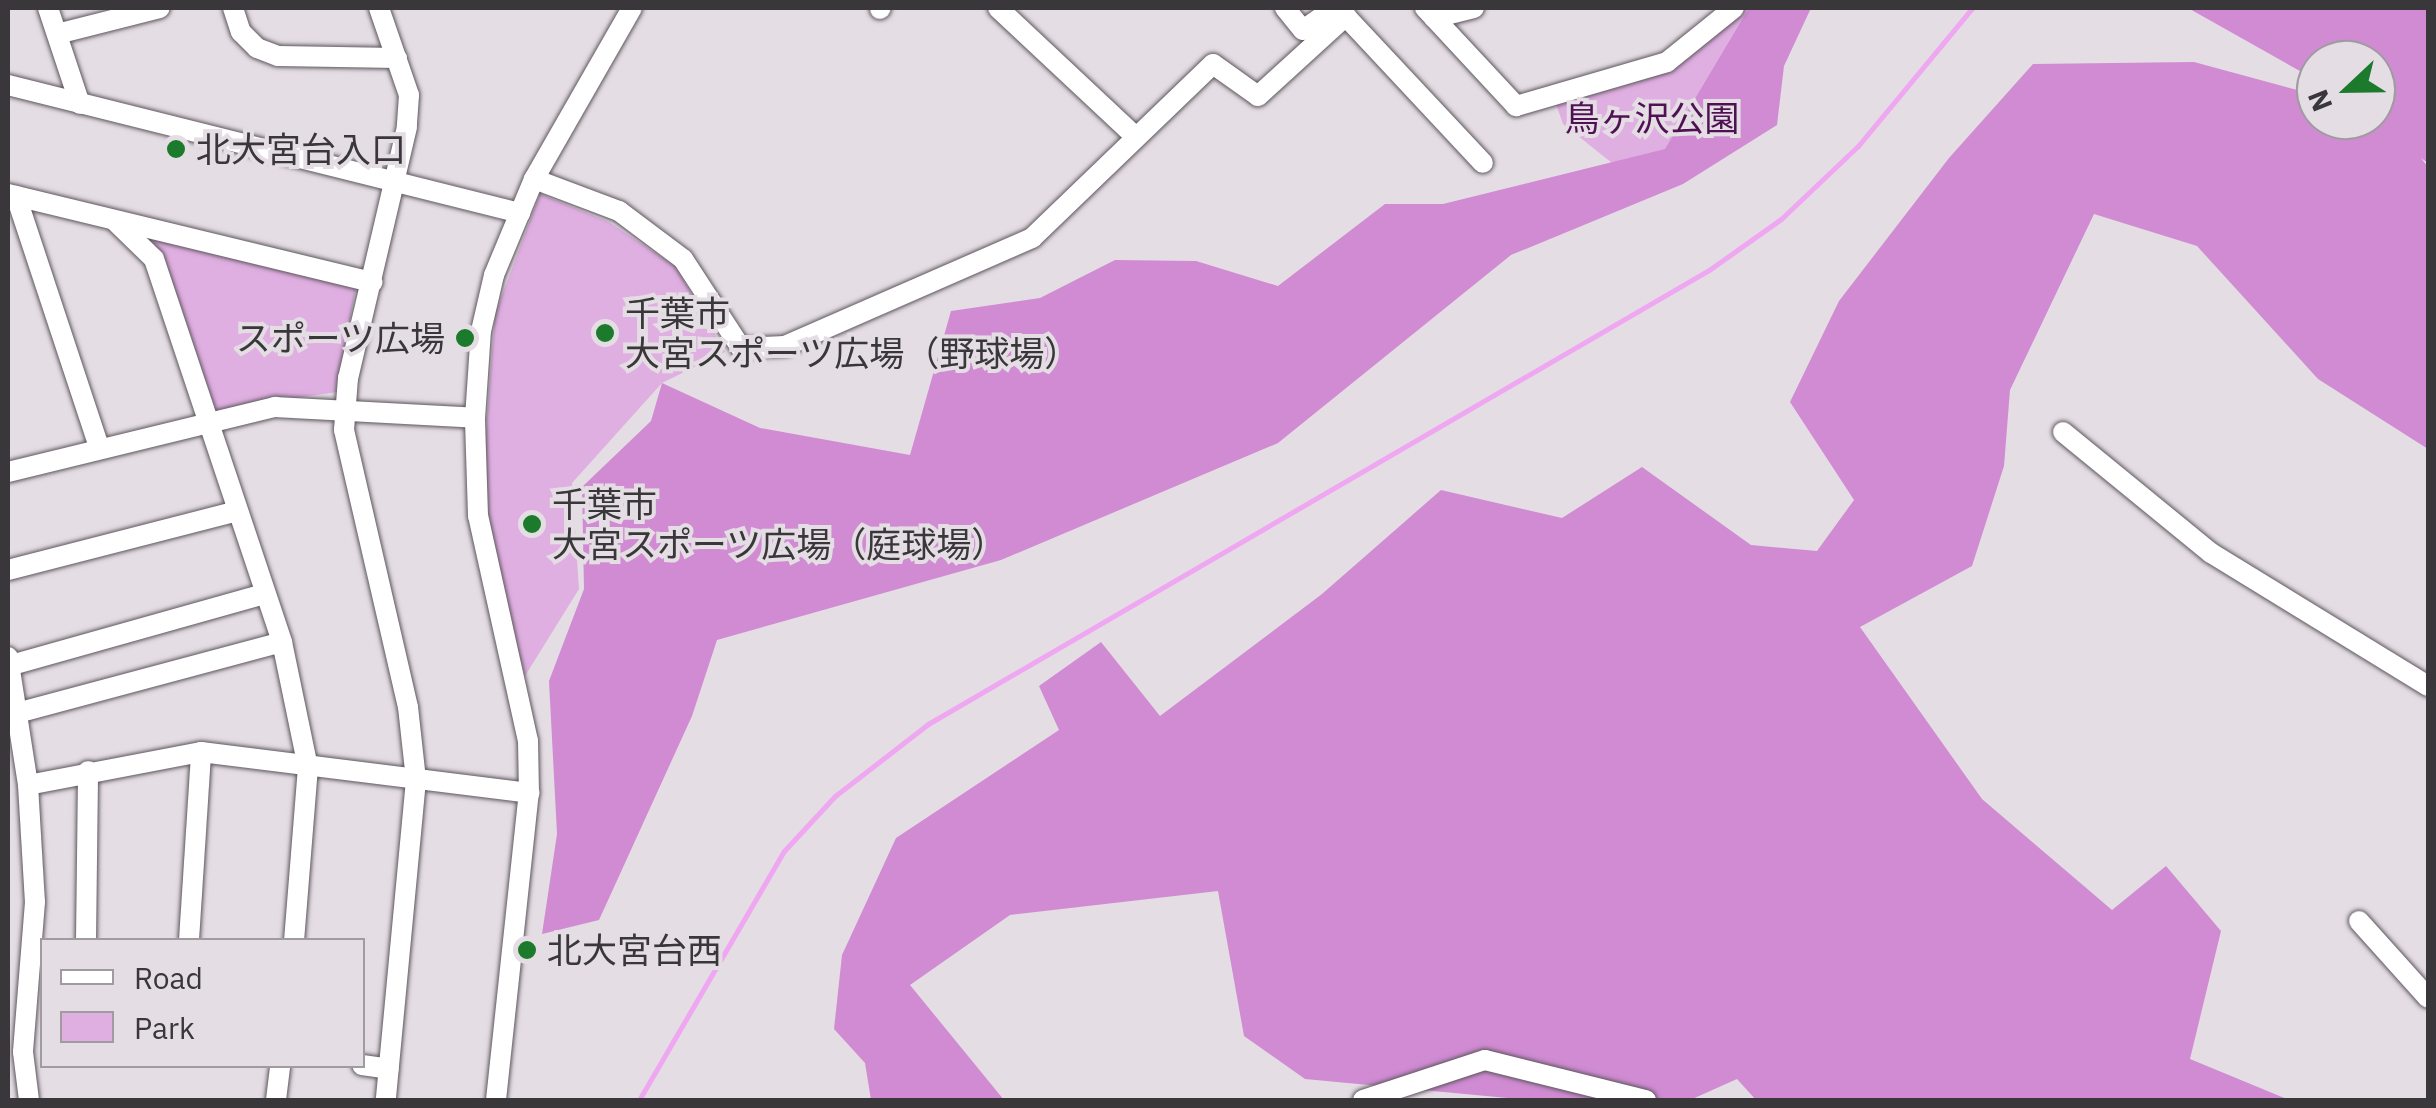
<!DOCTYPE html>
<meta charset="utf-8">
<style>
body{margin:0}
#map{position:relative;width:2436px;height:1108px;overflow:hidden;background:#e4dde4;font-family:"IBM Plex Sans","Noto Sans JP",sans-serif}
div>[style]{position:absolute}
.green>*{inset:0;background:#e0afe2}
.forest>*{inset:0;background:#d08bd3}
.stream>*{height:5px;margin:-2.5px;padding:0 2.5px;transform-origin:2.5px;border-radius:2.5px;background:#eea7f0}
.roads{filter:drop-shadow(0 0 2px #5d565d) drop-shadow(0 0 2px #5d565d)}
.minor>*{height:20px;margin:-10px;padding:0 10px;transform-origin:10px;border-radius:10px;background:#fff}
.dots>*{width:28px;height:28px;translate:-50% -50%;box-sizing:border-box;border:5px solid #e4dde4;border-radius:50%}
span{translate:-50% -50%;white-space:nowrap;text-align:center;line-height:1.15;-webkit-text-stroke:8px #e4dde4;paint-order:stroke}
.park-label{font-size:35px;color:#4f1153}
.poi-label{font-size:35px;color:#393739}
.left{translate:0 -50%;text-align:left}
.right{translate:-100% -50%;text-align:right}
.frame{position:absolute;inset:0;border:10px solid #393739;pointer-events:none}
.legend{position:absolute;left:40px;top:938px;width:325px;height:130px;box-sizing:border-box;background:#e4dde4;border:2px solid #a09ba0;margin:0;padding:12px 18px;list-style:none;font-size:30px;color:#393739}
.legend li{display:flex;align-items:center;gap:20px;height:50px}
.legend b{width:50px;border:2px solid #a09ba0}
.north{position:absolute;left:2296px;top:40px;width:100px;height:100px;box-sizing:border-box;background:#e4dde4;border:2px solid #a09ba0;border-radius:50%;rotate:248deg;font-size:28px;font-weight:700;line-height:40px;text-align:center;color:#393739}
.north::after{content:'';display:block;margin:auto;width:35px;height:45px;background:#1b7a2b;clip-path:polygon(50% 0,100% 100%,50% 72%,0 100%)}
</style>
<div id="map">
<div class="green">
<div style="clip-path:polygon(1744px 8px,1757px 8px,1671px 154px,1617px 167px,1563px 124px,1556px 104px,1631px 84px,1688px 58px)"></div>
<div style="clip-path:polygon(540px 194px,609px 222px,676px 267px,725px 352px,662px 383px,572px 483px,579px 589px,525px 676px,495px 565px,483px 470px,495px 314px)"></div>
<div style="clip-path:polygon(158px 236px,356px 286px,337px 392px,216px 410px,153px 240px)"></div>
</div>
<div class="forest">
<div style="clip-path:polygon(1749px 8px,1811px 8px,1784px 66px,1777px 125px,1683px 184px,1511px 255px,1278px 443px,1001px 560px,717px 640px,692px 716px,599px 920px,542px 934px,557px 834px,549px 681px,584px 589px,582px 487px,651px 421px,662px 383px,760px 428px,910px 455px,951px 311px,1040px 298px,1115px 260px,1196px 261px,1278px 286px,1385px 204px,1443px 204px,1665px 149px)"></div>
<div style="clip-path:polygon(2188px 8px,2428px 8px,2428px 163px,2421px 158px,2428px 167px,2428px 449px,2318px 379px,2197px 246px,2094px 214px,2010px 390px,2004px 466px,1972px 566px,1860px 627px,1982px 799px,2112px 910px,2166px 866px,2221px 931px,2190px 1059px,2289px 1100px,1756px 1100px,1737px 1079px,1690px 1100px,1529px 1100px,1305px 1079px,1244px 1036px,1218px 891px,1010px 915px,910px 985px,1004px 1100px,871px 1100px,865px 1063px,834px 1029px,842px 955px,896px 838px,1059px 730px,1039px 686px,1101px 642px,1160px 716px,1322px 594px,1441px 490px,1562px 518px,1642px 467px,1751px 545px,1817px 551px,1854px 500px,1790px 402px,1839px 301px,1949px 158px,2033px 64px,2194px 62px,2316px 95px,2316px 120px,2376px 120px,2376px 60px,2316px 60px,2316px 80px)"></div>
</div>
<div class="stream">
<div style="left:639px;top:1100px;width:288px;rotate:-59.8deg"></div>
<div style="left:784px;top:851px;width:75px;rotate:-47.2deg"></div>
<div style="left:835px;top:796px;width:118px;rotate:-37.7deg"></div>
<div style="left:928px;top:724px;width:903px;rotate:-30.17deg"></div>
<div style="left:1709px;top:270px;width:88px;rotate:-35.3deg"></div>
<div style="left:1781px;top:219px;width:106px;rotate:-43.5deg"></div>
<div style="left:1858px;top:146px;width:179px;rotate:-50.4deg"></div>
</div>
<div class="roads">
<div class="minor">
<div style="left:48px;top:8px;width:101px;rotate:71.6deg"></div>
<div style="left:233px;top:8px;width:25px;rotate:72deg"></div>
<div style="left:241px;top:32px;width:23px;rotate:45deg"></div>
<div style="left:257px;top:48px;width:22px;rotate:21deg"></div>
<div style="left:278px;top:56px;width:119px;rotate:1deg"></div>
<div style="left:379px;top:8px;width:92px;rotate:71deg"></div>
<div style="left:409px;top:95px;width:32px;rotate:94deg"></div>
<div style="left:407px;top:127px;width:258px;rotate:103.2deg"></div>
<div style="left:348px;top:378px;width:52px;rotate:94.4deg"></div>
<div style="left:344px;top:430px;width:284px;rotate:77deg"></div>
<div style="left:408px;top:707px;width:73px;rotate:83.7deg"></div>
<div style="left:416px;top:780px;width:321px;rotate:95.4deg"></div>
<div style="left:998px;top:8px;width:189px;rotate:43.1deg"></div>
<div style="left:1285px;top:8px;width:28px;rotate:51deg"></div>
<div style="left:1303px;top:30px;width:39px;rotate:-35deg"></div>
<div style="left:1338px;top:8px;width:212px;rotate:46.9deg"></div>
<div style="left:1425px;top:8px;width:134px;rotate:47.1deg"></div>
<div style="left:1516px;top:106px;width:157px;rotate:-16.2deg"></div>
<div style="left:1667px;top:62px;width:86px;rotate:-38.9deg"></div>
<div style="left:880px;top:9px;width:1px;rotate:-45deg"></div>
<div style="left:1434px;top:18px;width:41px;rotate:-14deg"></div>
<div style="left:57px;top:34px;width:106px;rotate:-14.2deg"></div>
<div style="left:8px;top:85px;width:528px;rotate:14.04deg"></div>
<div style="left:534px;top:179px;width:91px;rotate:20.6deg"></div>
<div style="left:619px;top:211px;width:80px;rotate:36.9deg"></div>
<div style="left:683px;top:259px;width:106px;rotate:56.9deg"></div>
<div style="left:741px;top:348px;width:44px;rotate:-2.6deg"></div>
<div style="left:785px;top:346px;width:270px;rotate:-23.6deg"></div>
<div style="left:1032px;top:238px;width:251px;rotate:-43.9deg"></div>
<div style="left:1213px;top:64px;width:55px;rotate:35.4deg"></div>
<div style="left:1258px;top:96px;width:119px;rotate:-42.3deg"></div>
<div style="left:8px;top:194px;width:375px;rotate:13.6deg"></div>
<div style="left:16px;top:196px;width:264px;rotate:71.7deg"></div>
<div style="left:115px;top:221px;width:54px;rotate:44.3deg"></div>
<div style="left:154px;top:259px;width:404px;rotate:71.5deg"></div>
<div style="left:282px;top:642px;width:128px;rotate:78.3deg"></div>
<div style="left:308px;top:767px;width:174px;rotate:94.6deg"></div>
<div style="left:2063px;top:432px;width:191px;rotate:39.3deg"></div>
<div style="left:2211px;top:553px;width:255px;rotate:31.5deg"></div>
<div style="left:8px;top:472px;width:275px;rotate:-13.7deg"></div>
<div style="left:275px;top:407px;width:200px;rotate:3.1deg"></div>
<div style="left:8px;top:570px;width:236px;rotate:-14.4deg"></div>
<div style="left:8px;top:657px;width:130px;rotate:81.1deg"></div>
<div style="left:28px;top:785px;width:117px;rotate:86.6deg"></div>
<div style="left:35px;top:902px;width:150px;rotate:94.6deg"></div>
<div style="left:23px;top:1052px;width:48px;rotate:82.9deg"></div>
<div style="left:8px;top:666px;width:267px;rotate:-15.7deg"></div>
<div style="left:17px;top:713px;width:274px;rotate:-15deg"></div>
<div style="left:28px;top:785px;width:176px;rotate:-10.8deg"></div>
<div style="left:201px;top:752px;width:331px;rotate:7.1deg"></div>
<div style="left:2359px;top:921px;width:103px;rotate:48.1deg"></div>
<div style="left:86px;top:940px;width:169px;rotate:-89.3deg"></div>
<div style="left:189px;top:940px;width:188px;rotate:-86.3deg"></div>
<div style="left:362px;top:1065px;width:27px;rotate:8deg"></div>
<div style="left:276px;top:1100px;width:34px;rotate:-83deg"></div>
<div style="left:496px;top:1100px;width:309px;rotate:-83.9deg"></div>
<div style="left:529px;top:793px;width:52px;rotate:-91.1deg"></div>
<div style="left:528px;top:741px;width:230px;rotate:-102.5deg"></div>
<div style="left:478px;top:516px;width:98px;rotate:-91.8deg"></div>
<div style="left:475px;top:418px;width:87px;rotate:-86.1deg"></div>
<div style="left:481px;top:331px;width:57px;rotate:-76.9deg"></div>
<div style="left:494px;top:275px;width:104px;rotate:-67.4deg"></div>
<div style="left:534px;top:179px;width:197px;rotate:-60.2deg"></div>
<div style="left:1363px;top:1100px;width:128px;rotate:-18.2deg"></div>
<div style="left:1485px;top:1060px;width:166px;rotate:14deg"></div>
</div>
</div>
<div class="dots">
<div style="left:176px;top:149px;background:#1b7a2b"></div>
<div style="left:605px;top:333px;background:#1b7a2b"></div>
<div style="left:465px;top:338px;background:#1b7a2b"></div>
<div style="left:532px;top:524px;background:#1b7a2b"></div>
<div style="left:527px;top:950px;background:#1b7a2b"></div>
</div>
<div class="park-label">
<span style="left:1652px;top:118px">鳥ヶ沢公園</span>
</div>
<div class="poi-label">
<span class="left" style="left:196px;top:149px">北大宮台入口</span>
<span class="left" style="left:625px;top:333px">千葉市<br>大宮スポーツ広場（野球場）</span>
<span class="right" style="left:445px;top:338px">スポーツ広場</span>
<span class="left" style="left:552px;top:524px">千葉市<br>大宮スポーツ広場（庭球場）</span>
<span class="left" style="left:547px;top:950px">北大宮台西</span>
</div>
<div class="frame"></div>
<ul class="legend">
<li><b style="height:12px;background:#fff"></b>Road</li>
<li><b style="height:28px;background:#e0afe2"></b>Park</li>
</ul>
<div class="north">N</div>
</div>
